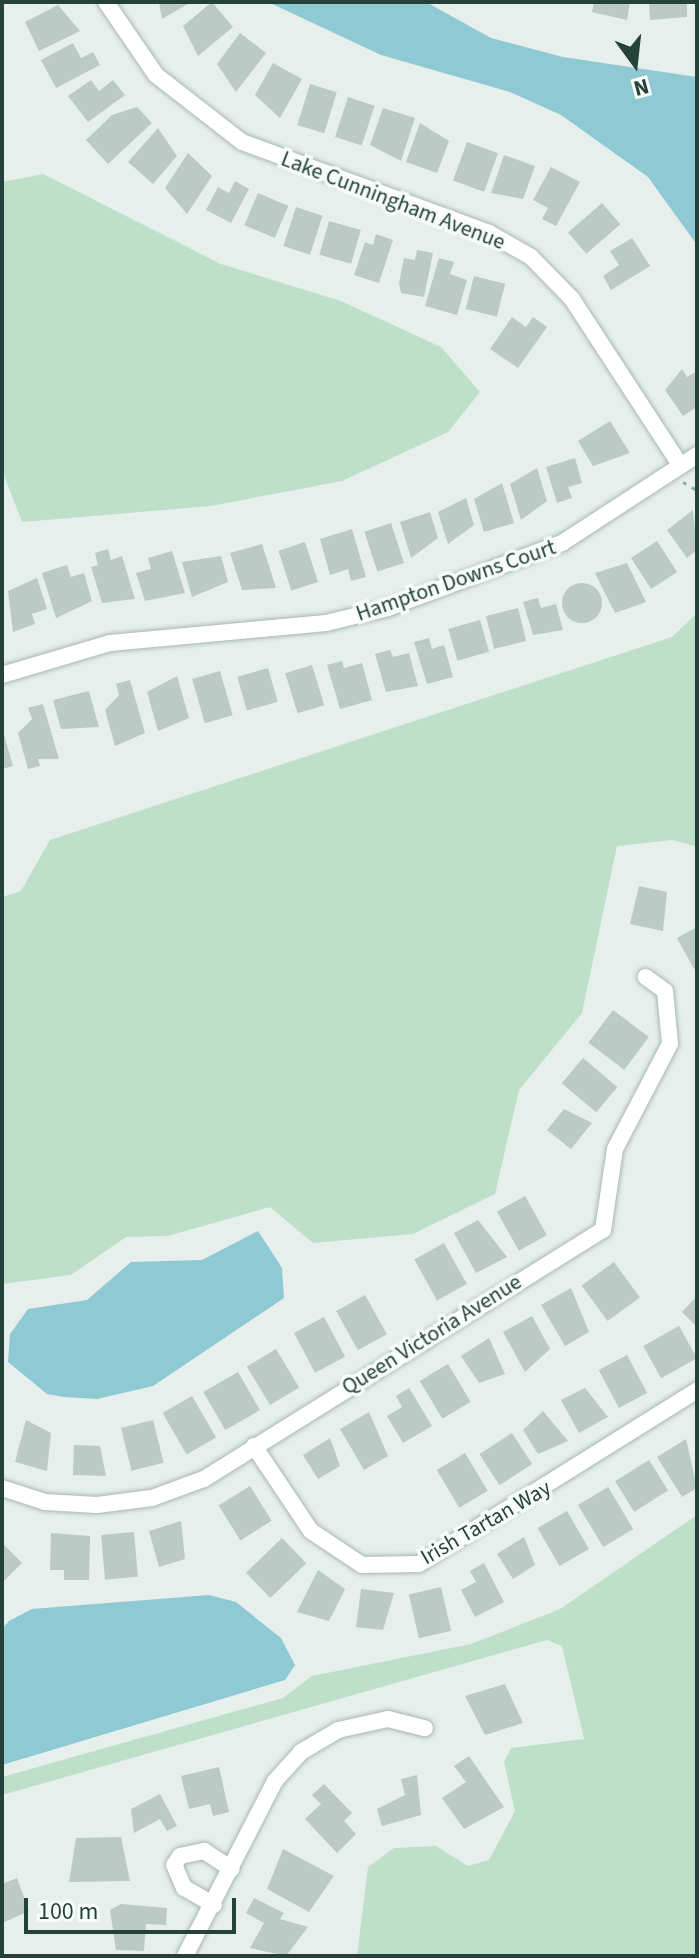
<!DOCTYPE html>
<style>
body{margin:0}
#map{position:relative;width:699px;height:1958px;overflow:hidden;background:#e6efeb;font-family:"Source Sans 3",sans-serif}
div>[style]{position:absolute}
.green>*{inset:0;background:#bfe0c8}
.water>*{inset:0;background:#8ec9d4}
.building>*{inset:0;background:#bbcac4;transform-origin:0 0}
.round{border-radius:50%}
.path>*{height:3px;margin-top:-1.5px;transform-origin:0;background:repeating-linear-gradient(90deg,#86b3a5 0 4px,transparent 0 10px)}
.roads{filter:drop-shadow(0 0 2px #a8b8b2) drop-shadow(0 0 2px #a8b8b2)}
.street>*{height:16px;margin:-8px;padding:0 8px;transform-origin:8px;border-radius:8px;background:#fff}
span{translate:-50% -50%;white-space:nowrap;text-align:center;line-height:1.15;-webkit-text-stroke:7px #f7fbf9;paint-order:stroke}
.street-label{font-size:22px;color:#24423a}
.frame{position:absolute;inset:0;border:4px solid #24423a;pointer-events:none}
.north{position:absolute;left:595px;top:24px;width:80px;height:80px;-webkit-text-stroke:6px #f7fbf9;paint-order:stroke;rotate:165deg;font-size:22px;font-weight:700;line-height:32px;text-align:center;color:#24423a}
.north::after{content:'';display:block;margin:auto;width:28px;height:36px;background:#24423a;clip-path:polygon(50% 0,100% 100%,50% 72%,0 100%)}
.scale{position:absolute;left:24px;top:1898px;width:212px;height:36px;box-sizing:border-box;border:4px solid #24423a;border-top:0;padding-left:10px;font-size:24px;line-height:28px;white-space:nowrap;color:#24423a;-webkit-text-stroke:6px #f7fbf9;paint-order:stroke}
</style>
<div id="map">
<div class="green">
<div style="clip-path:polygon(43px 174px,221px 264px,341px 301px,441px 347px,480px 392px,448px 432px,342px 481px,211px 506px,22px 522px,2px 470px,2px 182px)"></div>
<div style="clip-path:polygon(697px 613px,697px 847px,673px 840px,617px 846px,582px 1013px,519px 1090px,495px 1194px,413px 1234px,313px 1243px,270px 1207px,168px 1236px,126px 1237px,71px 1275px,2px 1284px,2px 897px,21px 891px,50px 840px,672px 637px)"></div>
<div style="clip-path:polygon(697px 1515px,697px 1956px,357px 1956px,368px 1867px,394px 1848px,436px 1846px,468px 1866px,489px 1860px,515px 1811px,504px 1762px,511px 1748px,584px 1739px,562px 1646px,547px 1640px,2px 1795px,2px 1777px,283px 1698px,312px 1676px,471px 1644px,560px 1609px)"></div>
</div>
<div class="water">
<div style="clip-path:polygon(268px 2px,426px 2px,491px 38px,563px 57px,697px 77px,697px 245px,648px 177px,561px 115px,510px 92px,381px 55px)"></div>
<div style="clip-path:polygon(258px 1231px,282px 1268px,284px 1298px,153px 1386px,97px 1399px,64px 1397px,47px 1394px,8px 1362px,10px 1334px,28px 1309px,87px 1300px,131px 1262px,202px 1260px)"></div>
<div style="clip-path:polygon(209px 1595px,236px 1602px,281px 1638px,295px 1665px,285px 1680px,2px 1765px,2px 1629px,9px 1621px,32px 1609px)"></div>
</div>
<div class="building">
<div style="clip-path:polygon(159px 2px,191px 2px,162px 19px)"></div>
<div style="clip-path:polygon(212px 2px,233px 27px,198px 56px,183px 26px)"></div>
<div style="clip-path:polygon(594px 2px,630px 2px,627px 20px,592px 12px)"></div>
<div style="clip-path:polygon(649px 2px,687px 2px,687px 17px,650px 20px)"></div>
<div style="clip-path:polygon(58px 5px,80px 31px,39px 51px,25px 22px)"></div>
<div style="clip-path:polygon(240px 33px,266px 53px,236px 92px,217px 64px)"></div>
<div style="clip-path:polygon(73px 43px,81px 58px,93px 52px,100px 65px,56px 88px,41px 60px)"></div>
<div style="clip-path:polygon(273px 63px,302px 79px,280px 118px,255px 95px)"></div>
<div style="clip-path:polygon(91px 80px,99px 91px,113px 80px,125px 95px,88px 122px,68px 96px)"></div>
<div style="left:310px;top:84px;width:28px;height:43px;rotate:17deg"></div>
<div style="left:348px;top:97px;width:28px;height:42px;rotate:18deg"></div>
<div style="clip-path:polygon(137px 107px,152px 123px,108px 164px,86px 140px,112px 115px)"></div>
<div style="clip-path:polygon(383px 108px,415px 118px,401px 161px,370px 145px)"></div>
<div style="clip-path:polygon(420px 123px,449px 141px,437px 173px,406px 162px)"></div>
<div style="clip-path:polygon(158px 128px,177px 156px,153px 184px,128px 162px)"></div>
<div style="left:467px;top:142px;width:33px;height:41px;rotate:20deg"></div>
<div style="clip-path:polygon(188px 153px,212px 176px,187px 214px,165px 188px)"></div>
<div style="clip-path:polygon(504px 155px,535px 166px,523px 199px,491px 193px)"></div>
<div style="clip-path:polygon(551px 167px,580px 182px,556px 226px,542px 219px,548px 208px,533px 200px)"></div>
<div style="clip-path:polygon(235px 181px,249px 189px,231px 223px,206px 210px,218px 187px,229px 193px)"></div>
<div style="left:258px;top:193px;width:33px;height:35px;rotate:23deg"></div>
<div style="left:602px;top:203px;width:28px;height:45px;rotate:49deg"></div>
<div style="left:296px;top:207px;width:28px;height:41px;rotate:18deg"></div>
<div style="left:329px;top:221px;width:33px;height:35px;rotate:16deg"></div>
<div style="clip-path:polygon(376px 234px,393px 240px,379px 283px,354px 275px,365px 242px,373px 245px)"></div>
<div style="clip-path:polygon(632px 238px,650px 266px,611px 290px,603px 276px,619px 265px,610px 251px)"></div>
<div style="clip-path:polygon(417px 250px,433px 253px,424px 297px,401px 293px,399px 283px,404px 258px,415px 260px)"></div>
<div style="clip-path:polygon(439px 258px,454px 262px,450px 274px,467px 280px,457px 315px,425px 306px)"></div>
<div style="left:474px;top:276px;width:32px;height:34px;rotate:14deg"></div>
<div style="clip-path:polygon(512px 317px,526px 327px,533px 317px,547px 327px,518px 368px,490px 349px)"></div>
<div style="clip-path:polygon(682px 369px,687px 377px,697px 371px,697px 407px,683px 416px,665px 390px)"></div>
<div style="clip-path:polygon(610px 421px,630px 453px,593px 466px,578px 441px)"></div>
<div style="clip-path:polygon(575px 458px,582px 483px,568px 487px,572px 498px,557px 503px,546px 467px)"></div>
<div style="clip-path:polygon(537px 468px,547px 501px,521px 520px,510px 484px)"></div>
<div style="clip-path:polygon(502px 483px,514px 523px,484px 532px,474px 499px)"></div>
<div style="clip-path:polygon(466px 498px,474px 525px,448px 544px,438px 512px)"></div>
<div style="clip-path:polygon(693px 510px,697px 550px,687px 558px,667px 530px)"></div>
<div style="clip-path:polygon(430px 512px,438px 538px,411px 558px,400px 522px)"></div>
<div style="left:391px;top:523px;width:42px;height:28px;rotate:72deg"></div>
<div style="clip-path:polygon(352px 529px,366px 577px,351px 581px,348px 569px,330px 575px,320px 539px)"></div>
<div style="left:657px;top:541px;width:37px;height:31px;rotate:57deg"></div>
<div style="left:305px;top:542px;width:42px;height:28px;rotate:72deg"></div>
<div style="clip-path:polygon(262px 544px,276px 588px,242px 590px,230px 553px)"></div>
<div style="clip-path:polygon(108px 549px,111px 560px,122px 556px,135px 599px,102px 603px,91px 567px,98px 565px,95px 553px)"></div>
<div style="clip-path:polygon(172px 551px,185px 593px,145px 601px,136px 573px,151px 569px,148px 558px)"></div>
<div style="clip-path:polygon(221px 556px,228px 582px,192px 597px,182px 562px)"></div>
<div style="clip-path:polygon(627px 563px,646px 602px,615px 613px,595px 573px)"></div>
<div style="clip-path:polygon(67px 565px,71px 577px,84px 573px,92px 601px,56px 618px,42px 573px)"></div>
<div style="clip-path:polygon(37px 578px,47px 609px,32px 614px,35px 624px,13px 632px,8px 591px)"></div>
<div class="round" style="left:562px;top:583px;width:40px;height:40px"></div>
<div style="clip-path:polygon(538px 598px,541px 608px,556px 604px,563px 630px,533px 635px,523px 602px)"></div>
<div style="left:518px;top:608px;width:34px;height:33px;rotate:76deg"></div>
<div style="left:480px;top:620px;width:33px;height:33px;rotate:74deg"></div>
<div style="clip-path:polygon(429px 638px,432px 649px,444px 645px,453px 677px,427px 684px,414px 642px)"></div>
<div style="clip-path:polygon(390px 650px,393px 657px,409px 653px,418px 686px,386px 692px,375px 654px)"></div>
<div style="clip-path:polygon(342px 661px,344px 668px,362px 663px,372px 700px,340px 709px,327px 665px)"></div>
<div style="left:312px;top:665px;width:42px;height:28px;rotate:73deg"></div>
<div style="left:268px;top:668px;width:35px;height:32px;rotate:74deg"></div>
<div style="left:220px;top:671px;width:46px;height:29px;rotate:74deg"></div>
<div style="clip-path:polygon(177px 676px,189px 718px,158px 731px,147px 692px)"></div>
<div style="clip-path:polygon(130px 680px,145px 733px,115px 746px,105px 710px,119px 695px,116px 684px)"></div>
<div style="clip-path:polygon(89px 691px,99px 727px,61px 729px,53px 700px)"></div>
<div style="clip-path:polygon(43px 704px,59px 759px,38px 759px,40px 766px,28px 769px,18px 733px,32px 719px,28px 708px)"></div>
<div style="clip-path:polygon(2px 728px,13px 766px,2px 769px)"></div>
<div style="clip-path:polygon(639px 886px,667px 892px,663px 931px,630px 924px)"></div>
<div style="clip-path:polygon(697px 927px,697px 967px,694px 969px,677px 938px)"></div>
<div style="left:613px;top:1010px;width:45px;height:41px;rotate:37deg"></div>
<div style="left:583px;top:1058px;width:45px;height:33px;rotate:40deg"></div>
<div style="clip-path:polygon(564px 1109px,592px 1123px,571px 1149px,547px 1130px)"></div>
<div style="left:525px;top:1196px;width:45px;height:32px;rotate:61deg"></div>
<div style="clip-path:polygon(478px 1220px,507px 1257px,476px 1273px,454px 1233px)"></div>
<div style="left:444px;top:1243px;width:47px;height:34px;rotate:61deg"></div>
<div style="left:614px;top:1262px;width:44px;height:40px;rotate:54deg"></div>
<div style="clip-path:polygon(571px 1288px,589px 1332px,565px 1346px,541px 1305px)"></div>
<div style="left:365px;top:1295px;width:45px;height:33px;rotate:61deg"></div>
<div style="clip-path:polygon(697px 1296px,697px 1327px,682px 1312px)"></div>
<div style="clip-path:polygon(532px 1316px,550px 1349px,525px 1372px,503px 1332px)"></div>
<div style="left:324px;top:1317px;width:45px;height:34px;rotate:62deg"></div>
<div style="left:679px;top:1326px;width:37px;height:41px;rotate:61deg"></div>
<div style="clip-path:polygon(489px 1338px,505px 1374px,479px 1383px,461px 1356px)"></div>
<div style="left:276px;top:1349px;width:45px;height:34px;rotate:59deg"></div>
<div style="left:627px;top:1355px;width:43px;height:32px;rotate:62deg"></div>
<div style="left:448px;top:1364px;width:44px;height:33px;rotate:59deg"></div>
<div style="left:238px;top:1372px;width:44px;height:40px;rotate:60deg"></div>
<div style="clip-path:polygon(409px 1388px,432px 1426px,403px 1443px,387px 1416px,402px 1407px,396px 1396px)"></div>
<div style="clip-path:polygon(585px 1388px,608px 1417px,579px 1433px,561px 1400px)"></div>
<div style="left:192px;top:1396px;width:48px;height:34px;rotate:60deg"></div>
<div style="clip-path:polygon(543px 1411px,568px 1441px,538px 1454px,523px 1430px)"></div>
<div style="clip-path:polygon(369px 1412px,388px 1456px,364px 1470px,340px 1429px)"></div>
<div style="clip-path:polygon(26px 1420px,51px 1433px,47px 1471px,15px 1462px)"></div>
<div style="left:153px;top:1420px;width:44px;height:33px;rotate:76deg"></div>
<div style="left:512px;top:1433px;width:37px;height:39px;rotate:57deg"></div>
<div style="clip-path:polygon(330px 1438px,340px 1466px,318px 1479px,303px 1455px)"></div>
<div style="clip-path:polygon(686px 1439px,697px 1488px,682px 1497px,657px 1457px)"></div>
<div style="clip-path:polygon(74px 1445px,100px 1446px,106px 1476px,73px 1475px)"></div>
<div style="left:465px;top:1453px;width:44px;height:33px;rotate:59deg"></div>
<div style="left:649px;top:1460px;width:36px;height:40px;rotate:58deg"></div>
<div style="left:250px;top:1486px;width:41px;height:37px;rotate:58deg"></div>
<div style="left:608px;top:1487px;width:49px;height:35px;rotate:59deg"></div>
<div style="left:567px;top:1511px;width:44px;height:34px;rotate:60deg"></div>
<div style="clip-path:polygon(181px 1521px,185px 1559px,159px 1567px,149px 1531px)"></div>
<div style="left:134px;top:1532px;width:45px;height:33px;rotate:85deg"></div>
<div style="clip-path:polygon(51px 1533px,90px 1536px,89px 1580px,64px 1580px,64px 1570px,50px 1570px)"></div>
<div style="clip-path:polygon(524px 1537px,535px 1565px,513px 1579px,497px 1554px)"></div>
<div style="left:282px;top:1538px;width:35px;height:50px;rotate:46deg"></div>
<div style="clip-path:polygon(2px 1543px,22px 1563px,2px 1583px)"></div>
<div style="clip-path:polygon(484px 1563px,504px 1602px,475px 1617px,461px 1590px,476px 1582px,470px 1571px)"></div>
<div style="clip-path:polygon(318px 1570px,345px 1589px,329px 1621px,297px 1612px)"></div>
<div style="left:441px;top:1587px;width:45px;height:33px;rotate:77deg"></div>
<div style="clip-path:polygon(361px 1589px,394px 1593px,383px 1630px,356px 1627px)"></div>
<div style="clip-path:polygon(505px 1684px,523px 1723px,485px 1735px,465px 1696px)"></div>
<div style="clip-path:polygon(469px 1756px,504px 1807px,464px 1829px,442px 1798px,466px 1782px,454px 1766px)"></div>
<div style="clip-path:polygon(219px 1767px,229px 1812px,213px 1816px,210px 1804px,189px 1809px,181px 1776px)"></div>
<div style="clip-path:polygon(417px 1775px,421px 1815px,382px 1826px,377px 1809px,405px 1795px,401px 1779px)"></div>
<div style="clip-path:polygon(324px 1784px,352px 1813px,344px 1821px,356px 1834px,337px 1853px,305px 1819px,321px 1804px,312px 1795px)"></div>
<div style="clip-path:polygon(160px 1794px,177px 1826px,167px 1831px,160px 1819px,134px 1833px,131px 1809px)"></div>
<div style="clip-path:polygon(121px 1837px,130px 1881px,69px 1882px,76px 1838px)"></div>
<div style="clip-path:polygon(283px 1849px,334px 1876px,309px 1912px,267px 1889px)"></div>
<div style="clip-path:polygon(17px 1878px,29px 1911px,2px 1923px,2px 1884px)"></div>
<div style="clip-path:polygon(254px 1898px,284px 1913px,280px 1919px,308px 1927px,286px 1956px,250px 1948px,264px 1923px,246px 1913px)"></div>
<div style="clip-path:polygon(121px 1904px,167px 1908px,166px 1925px,146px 1924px,144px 1951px,116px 1950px,110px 1910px)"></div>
</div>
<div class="path">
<div style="left:683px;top:482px;width:16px;rotate:30deg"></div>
</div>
<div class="roads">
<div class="street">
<div style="left:106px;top:2px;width:88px;rotate:55.6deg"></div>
<div style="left:156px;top:75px;width:109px;rotate:37.9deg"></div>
<div style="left:242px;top:142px;width:263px;rotate:20.2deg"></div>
<div style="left:489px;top:233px;width:48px;rotate:29.7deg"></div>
<div style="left:531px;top:257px;width:59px;rotate:45.7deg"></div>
<div style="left:572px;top:299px;width:199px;rotate:56.9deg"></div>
<div style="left:2px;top:675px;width:113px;rotate:-16.5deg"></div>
<div style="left:110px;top:643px;width:217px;rotate:-5.3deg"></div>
<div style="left:326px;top:623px;width:64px;rotate:-13.6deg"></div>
<div style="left:388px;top:608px;width:186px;rotate:-20.5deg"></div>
<div style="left:562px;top:543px;width:161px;rotate:-33.1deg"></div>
<div style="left:254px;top:1446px;width:102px;rotate:56.2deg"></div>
<div style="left:311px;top:1531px;width:61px;rotate:33.7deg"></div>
<div style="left:362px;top:1565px;width:57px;rotate:-1deg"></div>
<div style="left:419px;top:1564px;width:328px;rotate:-32deg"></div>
<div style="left:2px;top:1488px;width:45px;rotate:18deg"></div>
<div style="left:45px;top:1502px;width:52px;rotate:3.3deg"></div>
<div style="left:97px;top:1505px;width:55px;rotate:-7.3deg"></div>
<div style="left:152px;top:1498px;width:55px;rotate:-20.1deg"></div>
<div style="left:204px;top:1479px;width:470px;rotate:-32deg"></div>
<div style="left:603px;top:1230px;width:82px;rotate:-81.6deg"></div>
<div style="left:615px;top:1149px;width:119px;rotate:-62.4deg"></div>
<div style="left:670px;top:1044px;width:53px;rotate:-95.4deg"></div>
<div style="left:665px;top:991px;width:24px;rotate:-144deg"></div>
<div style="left:214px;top:1905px;width:34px;rotate:-150deg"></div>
<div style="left:184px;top:1888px;width:25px;rotate:-113deg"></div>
<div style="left:174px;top:1865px;width:11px;rotate:-56deg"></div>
<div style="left:180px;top:1856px;width:25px;rotate:-12deg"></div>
<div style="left:204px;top:1851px;width:33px;rotate:33deg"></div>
<div style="left:185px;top:1956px;width:197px;rotate:-62.8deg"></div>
<div style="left:275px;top:1781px;width:39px;rotate:-48deg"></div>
<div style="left:301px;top:1752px;width:43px;rotate:-30.7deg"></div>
<div style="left:338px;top:1730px;width:51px;rotate:-12.4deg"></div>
<div style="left:388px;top:1719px;width:38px;rotate:14deg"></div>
</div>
</div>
<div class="street-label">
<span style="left:393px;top:201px;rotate:21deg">Lake Cunningham Avenue</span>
<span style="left:456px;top:581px;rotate:-19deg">Hampton Downs Court</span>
<span style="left:432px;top:1335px;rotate:-32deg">Queen Victoria Avenue</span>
<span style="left:486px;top:1523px;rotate:-30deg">Irish Tartan Way</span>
</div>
<div class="frame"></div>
<div class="north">N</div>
<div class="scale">100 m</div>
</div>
